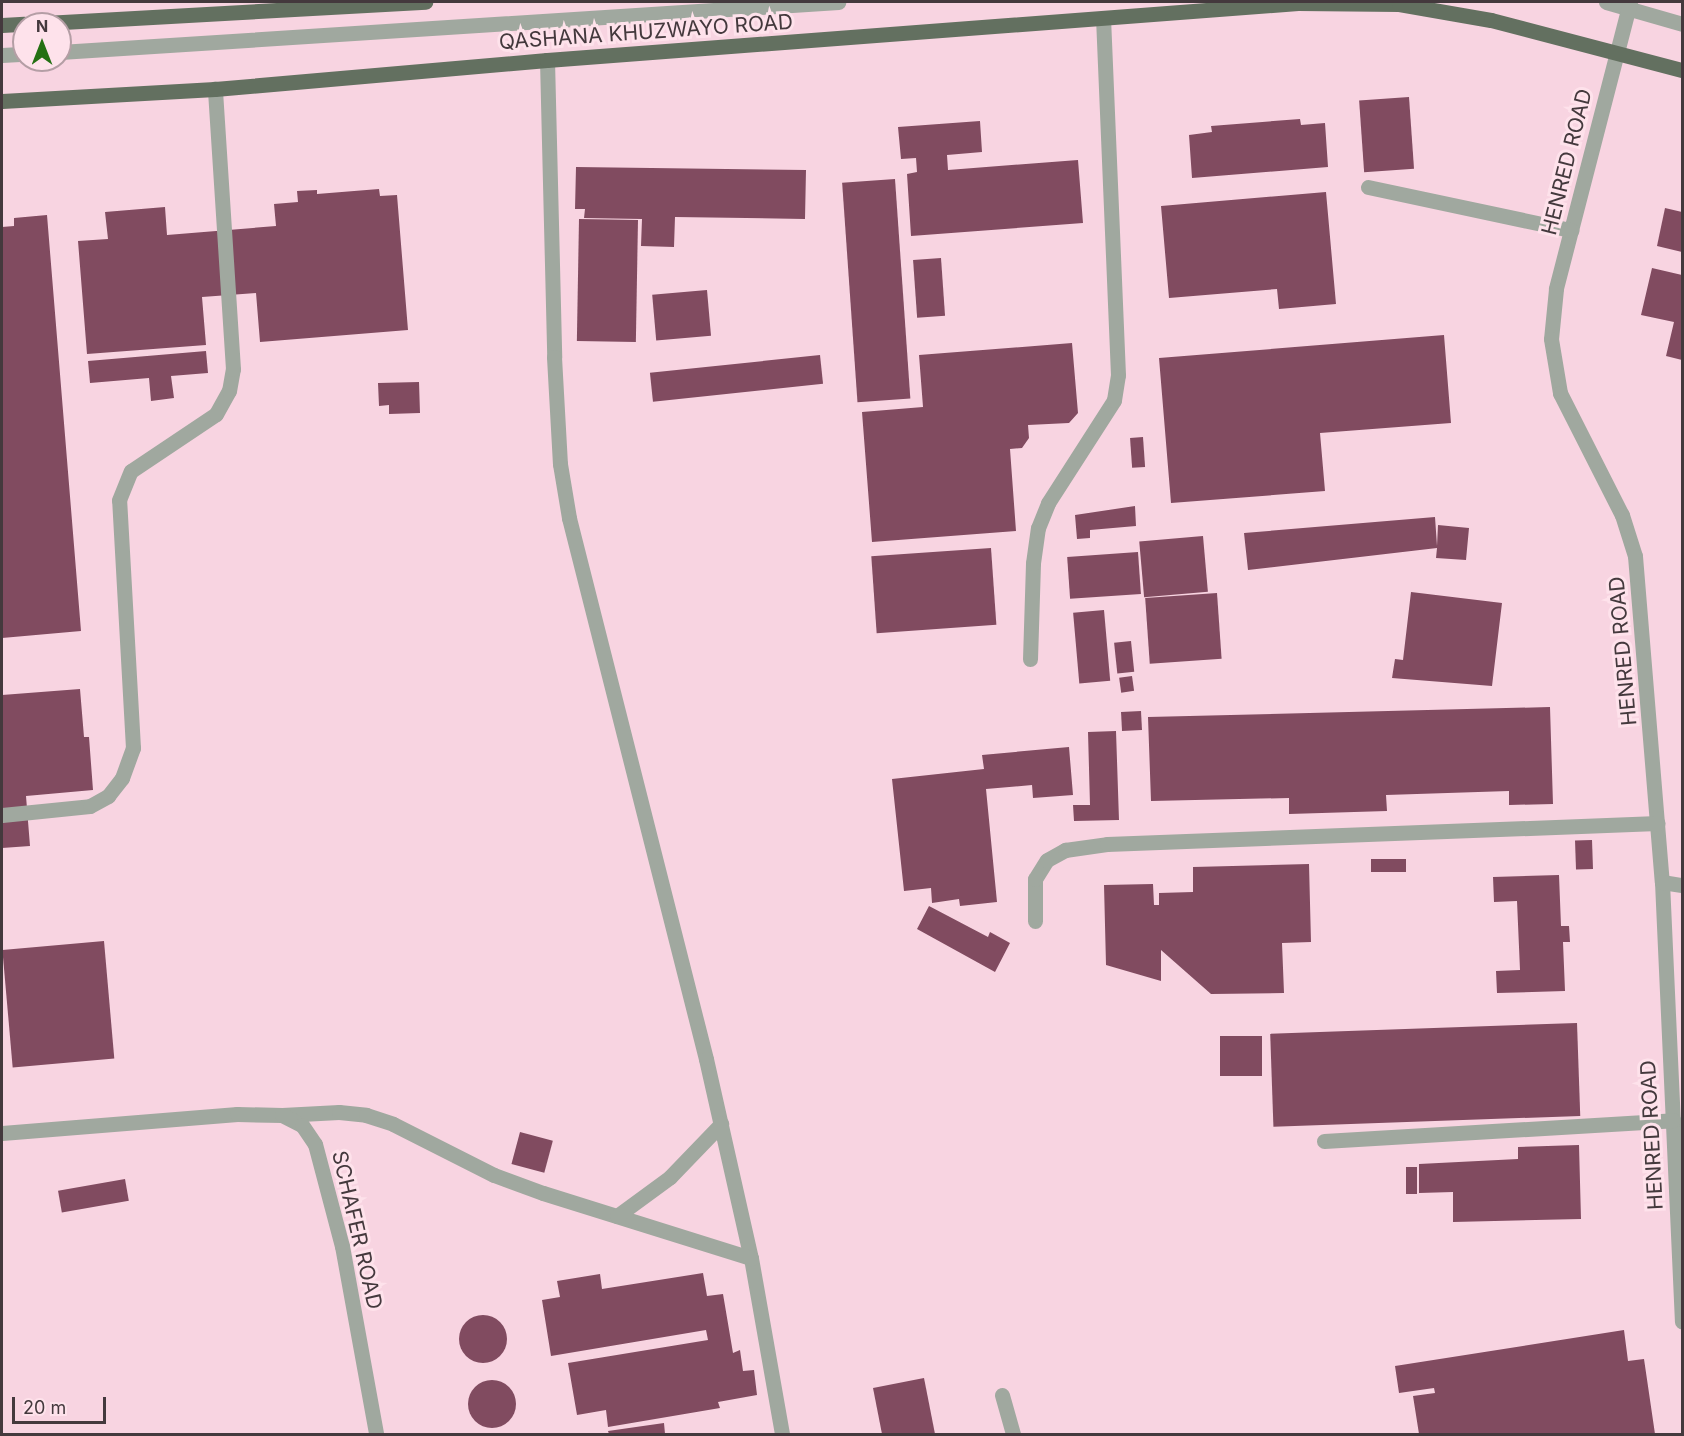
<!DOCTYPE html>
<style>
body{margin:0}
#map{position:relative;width:1684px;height:1436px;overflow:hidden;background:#fee2eb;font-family:Inter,sans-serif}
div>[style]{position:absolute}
.built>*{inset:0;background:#f8d4e1}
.building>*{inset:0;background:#814b60;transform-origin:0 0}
.round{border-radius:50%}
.minor>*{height:15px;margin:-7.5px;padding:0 7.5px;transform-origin:7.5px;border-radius:7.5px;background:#a0a89f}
.major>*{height:15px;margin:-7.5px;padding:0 7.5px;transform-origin:7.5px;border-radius:7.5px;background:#637060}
span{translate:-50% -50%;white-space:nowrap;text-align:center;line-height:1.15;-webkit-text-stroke:6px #fee2eb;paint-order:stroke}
.street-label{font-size:21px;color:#44393d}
.frame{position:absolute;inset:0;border:3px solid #44393d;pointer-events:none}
.north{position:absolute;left:12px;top:12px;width:60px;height:60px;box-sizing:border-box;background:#fee2eb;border:2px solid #b49ea5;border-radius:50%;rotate:0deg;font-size:16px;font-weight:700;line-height:24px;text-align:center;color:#44393d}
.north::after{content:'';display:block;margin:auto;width:21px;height:27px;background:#247013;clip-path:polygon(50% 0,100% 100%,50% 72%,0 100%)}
.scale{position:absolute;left:12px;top:1397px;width:94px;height:27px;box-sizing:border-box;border:3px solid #44393d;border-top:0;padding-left:8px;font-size:18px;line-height:21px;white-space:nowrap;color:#44393d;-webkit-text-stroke:4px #fee2eb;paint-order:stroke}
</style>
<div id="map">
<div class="built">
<div style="clip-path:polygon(evenodd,2px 2px,1682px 2px,1682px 1434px,2px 1434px,2px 2px,24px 24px,60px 24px,60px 60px,24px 60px,24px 24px)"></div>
</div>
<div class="building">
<div style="left:1409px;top:97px;width:72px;height:50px;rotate:86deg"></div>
<div style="clip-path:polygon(1300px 119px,1301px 125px,1325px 123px,1328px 167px,1192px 178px,1189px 135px,1212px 132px,1211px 126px)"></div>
<div style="clip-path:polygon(980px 121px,982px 152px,947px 155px,948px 170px,1078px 160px,1083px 223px,911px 236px,907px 174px,917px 172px,916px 158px,901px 159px,898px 127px)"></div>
<div style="clip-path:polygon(576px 167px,806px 170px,805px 219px,675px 217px,674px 247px,641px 246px,642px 219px,584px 218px,585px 209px,575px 209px)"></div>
<div style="left:895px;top:179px;width:220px;height:53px;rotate:86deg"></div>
<div style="clip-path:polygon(379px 189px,380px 196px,397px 195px,408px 330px,260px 342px,256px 293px,202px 297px,206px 345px,87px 354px,78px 241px,108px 239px,105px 212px,165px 207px,167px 235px,276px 226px,274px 204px,298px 202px,297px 191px,317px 190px,317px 194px)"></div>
<div style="clip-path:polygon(1326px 192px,1336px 304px,1279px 309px,1277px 289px,1169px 298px,1161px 206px)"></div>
<div style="clip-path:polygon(1665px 208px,1682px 212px,1682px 252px,1657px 246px)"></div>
<div style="clip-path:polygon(47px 215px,81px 631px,2px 638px,2px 227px,14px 226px,14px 218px)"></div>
<div style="left:579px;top:219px;width:59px;height:122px;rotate:1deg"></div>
<div style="left:941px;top:258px;width:58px;height:28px;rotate:86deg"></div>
<div style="clip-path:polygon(1652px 268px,1682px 275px,1682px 360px,1666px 356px,1674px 322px,1641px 315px)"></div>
<div style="left:707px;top:290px;width:46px;height:55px;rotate:85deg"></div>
<div style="clip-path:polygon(1444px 335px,1451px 423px,1320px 433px,1325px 491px,1171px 503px,1159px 358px)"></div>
<div style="clip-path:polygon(1072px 343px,1078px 413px,1069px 423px,1028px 425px,1029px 438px,1022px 448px,1010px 449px,1016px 531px,872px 542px,862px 412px,923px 407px,919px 355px)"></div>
<div style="clip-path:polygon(206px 351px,208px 373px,171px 376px,174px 398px,151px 401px,149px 378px,90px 383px,88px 361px)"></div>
<div style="left:820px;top:355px;width:29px;height:171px;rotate:84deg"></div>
<div style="clip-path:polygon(419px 382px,420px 413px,389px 414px,389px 405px,379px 406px,378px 383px)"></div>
<div style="left:1143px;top:437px;width:30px;height:13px;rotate:86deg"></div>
<div style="clip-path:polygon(1135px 506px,1136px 526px,1090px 530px,1090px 538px,1077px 539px,1075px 515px)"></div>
<div style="clip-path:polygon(1435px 517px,1437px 546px,1438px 525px,1469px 528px,1466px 560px,1436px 558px,1437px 548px,1248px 570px,1244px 533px)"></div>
<div style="left:1203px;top:536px;width:56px;height:64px;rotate:85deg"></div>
<div style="left:991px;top:548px;width:77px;height:120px;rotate:86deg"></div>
<div style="left:1138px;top:552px;width:42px;height:71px;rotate:86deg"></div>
<div style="clip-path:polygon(1411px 592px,1502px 603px,1492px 686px,1392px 678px,1395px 659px,1403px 660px)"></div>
<div style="left:1217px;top:593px;width:66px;height:72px;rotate:86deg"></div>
<div style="left:1104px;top:610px;width:71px;height:31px;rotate:85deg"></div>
<div style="left:1131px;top:641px;width:31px;height:17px;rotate:84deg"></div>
<div style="left:1132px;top:676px;width:15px;height:13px;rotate:82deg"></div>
<div style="clip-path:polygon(80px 689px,84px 737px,89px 737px,93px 790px,26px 796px,30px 846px,2px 848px,2px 695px)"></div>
<div style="clip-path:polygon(1550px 707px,1553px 804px,1509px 805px,1509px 791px,1386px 795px,1387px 811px,1289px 814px,1289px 798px,1151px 801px,1148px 717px)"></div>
<div style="left:1141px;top:711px;width:19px;height:20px;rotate:87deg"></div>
<div style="clip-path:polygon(1116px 731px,1119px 820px,1074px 821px,1073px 805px,1090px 805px,1088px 732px)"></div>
<div style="clip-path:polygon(1069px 747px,1073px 795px,1033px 798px,1032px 785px,986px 789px,997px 902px,960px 906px,959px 899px,932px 903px,931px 888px,904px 891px,892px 779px,984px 769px,982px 755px)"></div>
<div style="left:1592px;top:840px;width:29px;height:17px;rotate:88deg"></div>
<div style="left:1371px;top:859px;width:35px;height:13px"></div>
<div style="clip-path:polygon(1309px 864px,1311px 942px,1282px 943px,1284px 993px,1211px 994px,1161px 950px,1161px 981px,1106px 965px,1104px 885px,1153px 884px,1154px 905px,1159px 905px,1159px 893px,1193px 892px,1193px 867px)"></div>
<div style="clip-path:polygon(1559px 875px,1561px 926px,1569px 926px,1570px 942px,1563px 942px,1565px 991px,1497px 993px,1496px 971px,1520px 970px,1517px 901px,1494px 902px,1493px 877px)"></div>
<div style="clip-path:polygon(929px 906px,988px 937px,990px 932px,1010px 943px,995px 972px,917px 929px)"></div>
<div style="left:104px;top:941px;width:118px;height:102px;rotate:85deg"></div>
<div style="left:1577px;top:1023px;width:93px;height:307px;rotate:88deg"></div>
<div style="left:1220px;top:1036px;width:42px;height:40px"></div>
<div style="left:520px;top:1132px;width:34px;height:33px;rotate:15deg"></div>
<div style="clip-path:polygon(1579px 1145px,1581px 1219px,1453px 1222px,1453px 1192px,1419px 1193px,1419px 1164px,1518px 1159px,1518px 1147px)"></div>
<div style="left:1406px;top:1167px;width:11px;height:27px"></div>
<div style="left:125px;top:1179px;width:22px;height:68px;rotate:80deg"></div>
<div style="clip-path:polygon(703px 1273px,707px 1296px,723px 1294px,733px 1353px,740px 1350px,743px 1371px,754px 1370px,757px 1395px,718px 1402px,720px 1408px,608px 1427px,606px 1410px,577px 1415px,568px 1363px,708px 1340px,706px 1330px,551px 1356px,542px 1300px,560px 1297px,557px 1281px,600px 1274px,602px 1289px)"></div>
<div class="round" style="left:459px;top:1315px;width:48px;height:48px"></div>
<div style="clip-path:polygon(1624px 1330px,1628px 1361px,1644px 1359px,1655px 1434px,1419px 1434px,1413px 1396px,1435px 1393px,1434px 1388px,1399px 1393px,1395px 1366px)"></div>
<div style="clip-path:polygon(924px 1378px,935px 1434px,882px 1434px,873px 1388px)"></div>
<div class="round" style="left:468px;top:1380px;width:48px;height:48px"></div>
<div style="clip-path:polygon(664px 1423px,665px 1434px,609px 1434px,608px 1431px)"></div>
</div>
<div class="minor">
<div style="left:1606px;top:2px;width:79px;rotate:16.1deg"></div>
<div style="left:1630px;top:2px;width:296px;rotate:104.5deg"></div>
<div style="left:1556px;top:289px;width:50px;rotate:95.7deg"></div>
<div style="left:1551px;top:339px;width:55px;rotate:80.5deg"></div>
<div style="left:1560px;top:393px;width:137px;rotate:63.1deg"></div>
<div style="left:1622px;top:515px;width:43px;rotate:72.4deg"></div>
<div style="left:1635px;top:556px;width:327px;rotate:85.3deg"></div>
<div style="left:1662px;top:882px;width:440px;rotate:87.4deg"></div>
<div style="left:60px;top:52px;width:780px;rotate:-3.68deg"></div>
<div style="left:2px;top:55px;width:22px;rotate:-3deg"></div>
<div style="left:547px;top:60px;width:297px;rotate:88.6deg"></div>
<div style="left:554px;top:357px;width:107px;rotate:86.8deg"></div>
<div style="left:560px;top:464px;width:55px;rotate:80.5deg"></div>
<div style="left:569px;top:518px;width:558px;rotate:75.79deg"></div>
<div style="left:706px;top:1059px;width:204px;rotate:77.3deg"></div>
<div style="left:751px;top:1258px;width:179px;rotate:80deg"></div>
<div style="left:1368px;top:187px;width:208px;rotate:12deg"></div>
<div style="left:1030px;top:659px;width:96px;rotate:-88.2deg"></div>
<div style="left:1033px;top:563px;width:35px;rotate:-82deg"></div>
<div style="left:1038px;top:528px;width:27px;rotate:-68deg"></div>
<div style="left:1048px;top:503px;width:122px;rotate:-57.3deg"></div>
<div style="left:1114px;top:400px;width:25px;rotate:-81deg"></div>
<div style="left:1118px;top:375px;width:357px;rotate:-92.4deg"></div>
<div style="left:2px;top:815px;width:88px;rotate:-5.8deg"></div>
<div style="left:90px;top:806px;width:21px;rotate:-29deg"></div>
<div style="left:108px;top:796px;width:23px;rotate:-52deg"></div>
<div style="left:122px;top:778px;width:32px;rotate:-70deg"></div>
<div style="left:133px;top:748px;width:248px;rotate:-93.2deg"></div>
<div style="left:119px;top:500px;width:31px;rotate:-68deg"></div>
<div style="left:131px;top:471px;width:102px;rotate:-33.8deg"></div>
<div style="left:216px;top:414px;width:26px;rotate:-61deg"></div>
<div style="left:229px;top:391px;width:22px;rotate:-80deg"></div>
<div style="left:233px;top:369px;width:281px;rotate:-93.7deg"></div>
<div style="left:1662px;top:882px;width:20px;rotate:9deg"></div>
<div style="left:1035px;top:921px;width:42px;rotate:-90deg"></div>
<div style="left:1035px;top:879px;width:22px;rotate:-58deg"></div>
<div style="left:1047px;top:860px;width:21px;rotate:-29deg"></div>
<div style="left:1065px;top:850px;width:42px;rotate:-8.1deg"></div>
<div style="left:1107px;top:844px;width:551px;rotate:-2.18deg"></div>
<div style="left:282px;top:1115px;width:57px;rotate:-3deg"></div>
<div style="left:339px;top:1112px;width:27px;rotate:6deg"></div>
<div style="left:366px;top:1115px;width:28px;rotate:18deg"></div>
<div style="left:393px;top:1124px;width:113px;rotate:26.8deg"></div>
<div style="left:494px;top:1175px;width:52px;rotate:20.2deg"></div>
<div style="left:543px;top:1193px;width:218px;rotate:17.4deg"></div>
<div style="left:2px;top:1133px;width:236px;rotate:-4.6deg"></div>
<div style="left:237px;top:1114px;width:45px;rotate:1.3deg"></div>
<div style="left:282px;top:1115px;width:22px;rotate:27deg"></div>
<div style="left:302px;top:1125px;width:23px;rotate:56deg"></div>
<div style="left:315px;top:1144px;width:106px;rotate:75.2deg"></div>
<div style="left:342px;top:1246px;width:191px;rotate:79.7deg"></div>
<div style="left:1324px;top:1141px;width:350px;rotate:-3.4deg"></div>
<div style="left:617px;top:1216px;width:66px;rotate:-36.3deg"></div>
<div style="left:670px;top:1177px;width:74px;rotate:-46.1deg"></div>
<div style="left:1002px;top:1395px;width:41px;rotate:74.2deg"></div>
</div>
<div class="major">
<div style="left:27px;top:24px;width:399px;rotate:-3.2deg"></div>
<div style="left:2px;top:25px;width:22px;rotate:-3deg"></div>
<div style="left:2px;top:101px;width:213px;rotate:-3.2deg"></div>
<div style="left:215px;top:89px;width:333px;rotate:-5deg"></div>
<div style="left:547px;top:60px;width:753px;rotate:-4.34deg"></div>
<div style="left:1298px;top:3px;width:101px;rotate:0.6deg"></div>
<div style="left:1399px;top:4px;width:93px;rotate:9.9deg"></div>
<div style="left:1491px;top:20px;width:197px;rotate:14.7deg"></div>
</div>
<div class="street-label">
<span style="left:646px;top:32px;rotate:-4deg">QASHANA KHUZWAYO ROAD</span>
<span style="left:1567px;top:162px;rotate:-76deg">HENRED ROAD</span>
<span style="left:1623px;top:651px;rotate:-95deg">HENRED ROAD</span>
<span style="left:1652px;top:1135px;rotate:-93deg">HENRED ROAD</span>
<span style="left:357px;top:1230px;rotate:77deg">SCHAFER ROAD</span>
</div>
<div class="frame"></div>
<div class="north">N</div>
<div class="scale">20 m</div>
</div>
